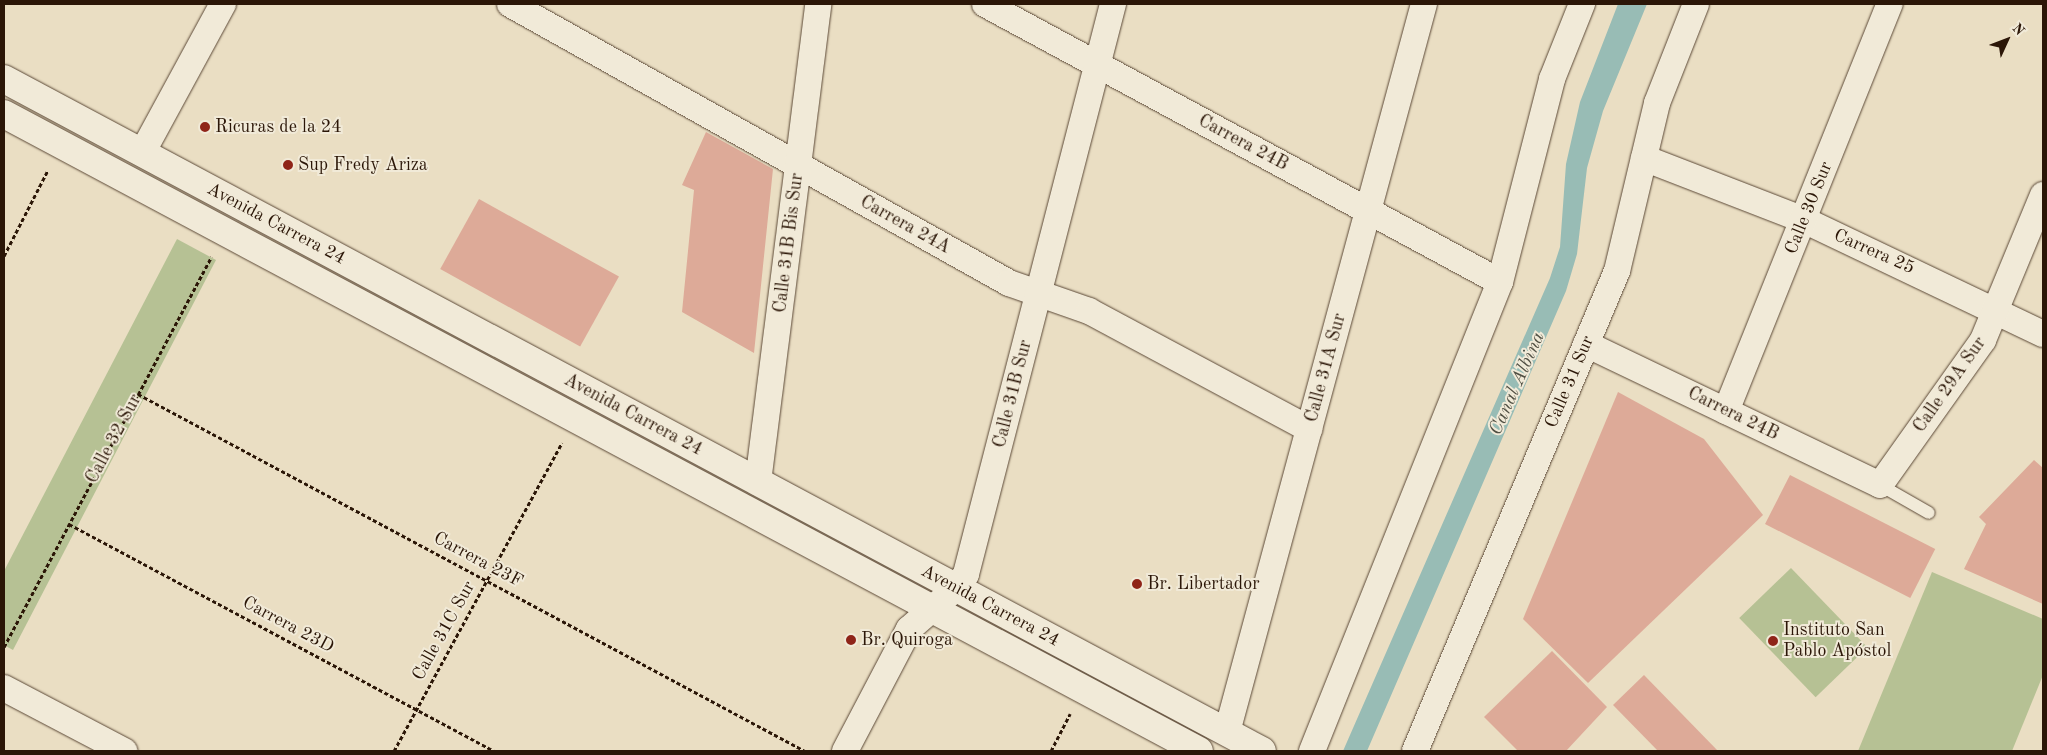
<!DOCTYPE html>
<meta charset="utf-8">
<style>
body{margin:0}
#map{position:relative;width:2047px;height:755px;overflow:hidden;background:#eadec3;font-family:"Old Standard TT",serif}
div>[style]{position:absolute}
.green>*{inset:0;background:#b6c194;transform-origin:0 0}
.water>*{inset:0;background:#98bcb5}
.building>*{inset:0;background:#ddaa98;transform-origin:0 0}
.path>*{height:3px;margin-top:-1.5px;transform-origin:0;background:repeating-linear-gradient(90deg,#2b1607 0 4px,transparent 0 6.5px)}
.roads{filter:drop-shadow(0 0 1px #5b4836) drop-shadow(0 0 1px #5b4836)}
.service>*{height:12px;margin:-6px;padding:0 6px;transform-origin:6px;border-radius:6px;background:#f1ead8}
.minor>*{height:26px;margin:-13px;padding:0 13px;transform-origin:13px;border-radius:13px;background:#f1ead8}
.secondary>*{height:28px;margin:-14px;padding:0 14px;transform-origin:14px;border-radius:14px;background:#f1ead8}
.dots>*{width:14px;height:14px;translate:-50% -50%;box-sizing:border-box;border:2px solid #f1ead8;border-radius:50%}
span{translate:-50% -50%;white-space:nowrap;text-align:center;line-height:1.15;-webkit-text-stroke:4px #f1ead8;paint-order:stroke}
.poi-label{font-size:18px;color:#2b1607}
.left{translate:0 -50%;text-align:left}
.street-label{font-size:18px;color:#2b1607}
.water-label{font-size:19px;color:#515044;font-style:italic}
.frame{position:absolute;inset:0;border:5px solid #2b1607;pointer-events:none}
.north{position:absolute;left:1982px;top:15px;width:50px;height:50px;-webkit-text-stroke:4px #f1ead8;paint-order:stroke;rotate:47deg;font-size:14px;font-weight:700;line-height:20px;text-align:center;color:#2b1607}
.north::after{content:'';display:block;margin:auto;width:18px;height:22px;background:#2b1607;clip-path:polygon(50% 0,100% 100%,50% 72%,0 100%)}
</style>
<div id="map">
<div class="green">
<div style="clip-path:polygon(177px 239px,216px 260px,13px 650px,4px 645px,4px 571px)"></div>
<div style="left:1791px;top:568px;width:110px;height:72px;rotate:46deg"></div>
<div style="clip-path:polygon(1932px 572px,2043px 619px,2043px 675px,2012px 751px,1858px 751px)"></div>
</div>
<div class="water">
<div style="clip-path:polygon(1618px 4px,1647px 4px,1603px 111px,1587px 168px,1577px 254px,1566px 291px,1367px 751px,1343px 751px,1550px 278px,1560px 247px,1566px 164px,1580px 102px)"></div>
</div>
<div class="building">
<div style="clip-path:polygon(706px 132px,773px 169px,754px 353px,682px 312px,694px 190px,682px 185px)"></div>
<div style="left:479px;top:199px;width:160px;height:80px;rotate:29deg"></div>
<div style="clip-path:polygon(1618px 392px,1704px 439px,1763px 515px,1588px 683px,1523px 619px)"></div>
<div style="clip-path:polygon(2034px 460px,2043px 468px,2043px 604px,1964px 569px,1986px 524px,1979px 517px)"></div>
<div style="left:1790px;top:475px;width:163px;height:55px;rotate:27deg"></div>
<div style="clip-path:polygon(1552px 651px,1607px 707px,1566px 751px,1518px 751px,1484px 717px)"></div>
<div style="clip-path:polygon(1644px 675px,1718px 751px,1658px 751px,1613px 705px)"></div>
</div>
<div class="path">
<div style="left:4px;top:256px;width:97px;rotate:-62.9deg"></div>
<div style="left:138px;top:394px;width:757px;rotate:28.16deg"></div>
<div style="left:69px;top:524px;width:482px;rotate:28.1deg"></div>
<div style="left:4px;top:647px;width:442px;rotate:-62deg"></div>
<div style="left:394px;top:751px;width:351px;rotate:-61.4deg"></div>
<div style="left:1051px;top:751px;width:42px;rotate:-62.8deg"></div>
</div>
<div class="roads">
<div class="service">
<div style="left:1880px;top:485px;width:56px;rotate:29.7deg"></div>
</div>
<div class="minor">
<div style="left:510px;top:4px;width:572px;rotate:29.21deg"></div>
<div style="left:1009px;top:283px;width:85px;rotate:19.3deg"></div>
<div style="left:1089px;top:311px;width:250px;rotate:28.2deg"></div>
<div style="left:985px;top:4px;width:585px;rotate:28.36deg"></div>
<div style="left:142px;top:153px;width:170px;rotate:-61.5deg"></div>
<div style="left:1644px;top:158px;width:172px;rotate:21.2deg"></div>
<div style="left:1804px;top:220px;width:265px;rotate:25.5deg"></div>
<div style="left:1586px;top:344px;width:326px;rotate:25.6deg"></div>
<div style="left:1880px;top:485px;width:178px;rotate:-54.6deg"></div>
<div style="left:1983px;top:340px;width:157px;rotate:-67.5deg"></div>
<div style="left:1726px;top:411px;width:439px;rotate:-68.1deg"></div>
<div style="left:758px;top:482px;width:482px;rotate:-82.8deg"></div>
<div style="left:4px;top:688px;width:136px;rotate:27.7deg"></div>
<div style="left:1227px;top:732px;width:754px;rotate:-74.86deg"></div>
<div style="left:845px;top:751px;width:138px;rotate:-62.3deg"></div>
<div style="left:909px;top:629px;width:62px;rotate:-41.1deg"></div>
<div style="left:956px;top:588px;width:17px;rotate:-54deg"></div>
<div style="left:966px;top:574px;width:589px;rotate:-75.54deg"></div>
<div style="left:1312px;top:751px;width:505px;rotate:-68.16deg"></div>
<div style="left:1500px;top:282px;width:210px;rotate:-75.6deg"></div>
<div style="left:1552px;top:79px;width:81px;rotate:-68.2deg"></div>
<div style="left:1415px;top:751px;width:521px;rotate:-67.18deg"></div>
<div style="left:1617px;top:271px;width:173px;rotate:-76.6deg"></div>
<div style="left:1657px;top:103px;width:106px;rotate:-68.5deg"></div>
</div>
<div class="secondary">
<div style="left:4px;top:79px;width:1426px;rotate:28.11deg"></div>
<div style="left:4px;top:114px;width:1354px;rotate:28.06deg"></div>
</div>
</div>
<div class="dots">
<div style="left:205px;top:127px;background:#8f2418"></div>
<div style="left:288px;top:165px;background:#8f2418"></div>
<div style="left:1137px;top:584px;background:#8f2418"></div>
<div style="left:851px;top:640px;background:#8f2418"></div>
<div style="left:1773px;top:641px;background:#8f2418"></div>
</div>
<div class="poi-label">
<span class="left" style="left:215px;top:127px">Ricuras de la 24</span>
<span class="left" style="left:298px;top:165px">Sup Fredy Ariza</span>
<span class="left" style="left:1147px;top:584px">Br. Libertador</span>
<span class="left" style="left:1783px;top:641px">Instituto San<br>Pablo Apóstol</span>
<span class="left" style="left:861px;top:640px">Br. Quiroga</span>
</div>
<div class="street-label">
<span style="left:1243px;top:143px;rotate:28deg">Carrera 24B</span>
<span style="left:1809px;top:208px;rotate:-68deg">Calle 30 Sur</span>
<span style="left:276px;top:224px;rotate:28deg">Avenida Carrera 24</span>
<span style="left:905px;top:225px;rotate:29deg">Carrera 24A</span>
<span style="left:789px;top:243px;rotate:-83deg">Calle 31B Bis Sur</span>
<span style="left:1874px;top:252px;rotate:24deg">Carrera 25</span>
<span style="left:1326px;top:368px;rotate:-75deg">Calle 31A Sur</span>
<span style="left:1570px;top:382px;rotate:-67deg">Calle 31 Sur</span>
<span style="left:1950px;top:385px;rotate:-55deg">Calle 29A Sur</span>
<span style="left:1013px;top:394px;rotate:-76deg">Calle 31B Sur</span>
<span style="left:1733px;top:414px;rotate:26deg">Carrera 24B</span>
<span style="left:633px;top:415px;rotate:28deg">Avenida Carrera 24</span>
<span style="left:114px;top:439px;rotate:-62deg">Calle 32 Sur</span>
<span style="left:478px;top:560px;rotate:28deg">Carrera 23F</span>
<span style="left:990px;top:606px;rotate:28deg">Avenida Carrera 24</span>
<span style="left:288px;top:625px;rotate:28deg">Carrera 23D</span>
<span style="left:444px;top:631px;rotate:-61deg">Calle 31C Sur</span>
</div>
<div class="water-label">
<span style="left:1518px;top:384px;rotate:-66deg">Canal Albina</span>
</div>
<div class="frame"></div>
<div class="north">N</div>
</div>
